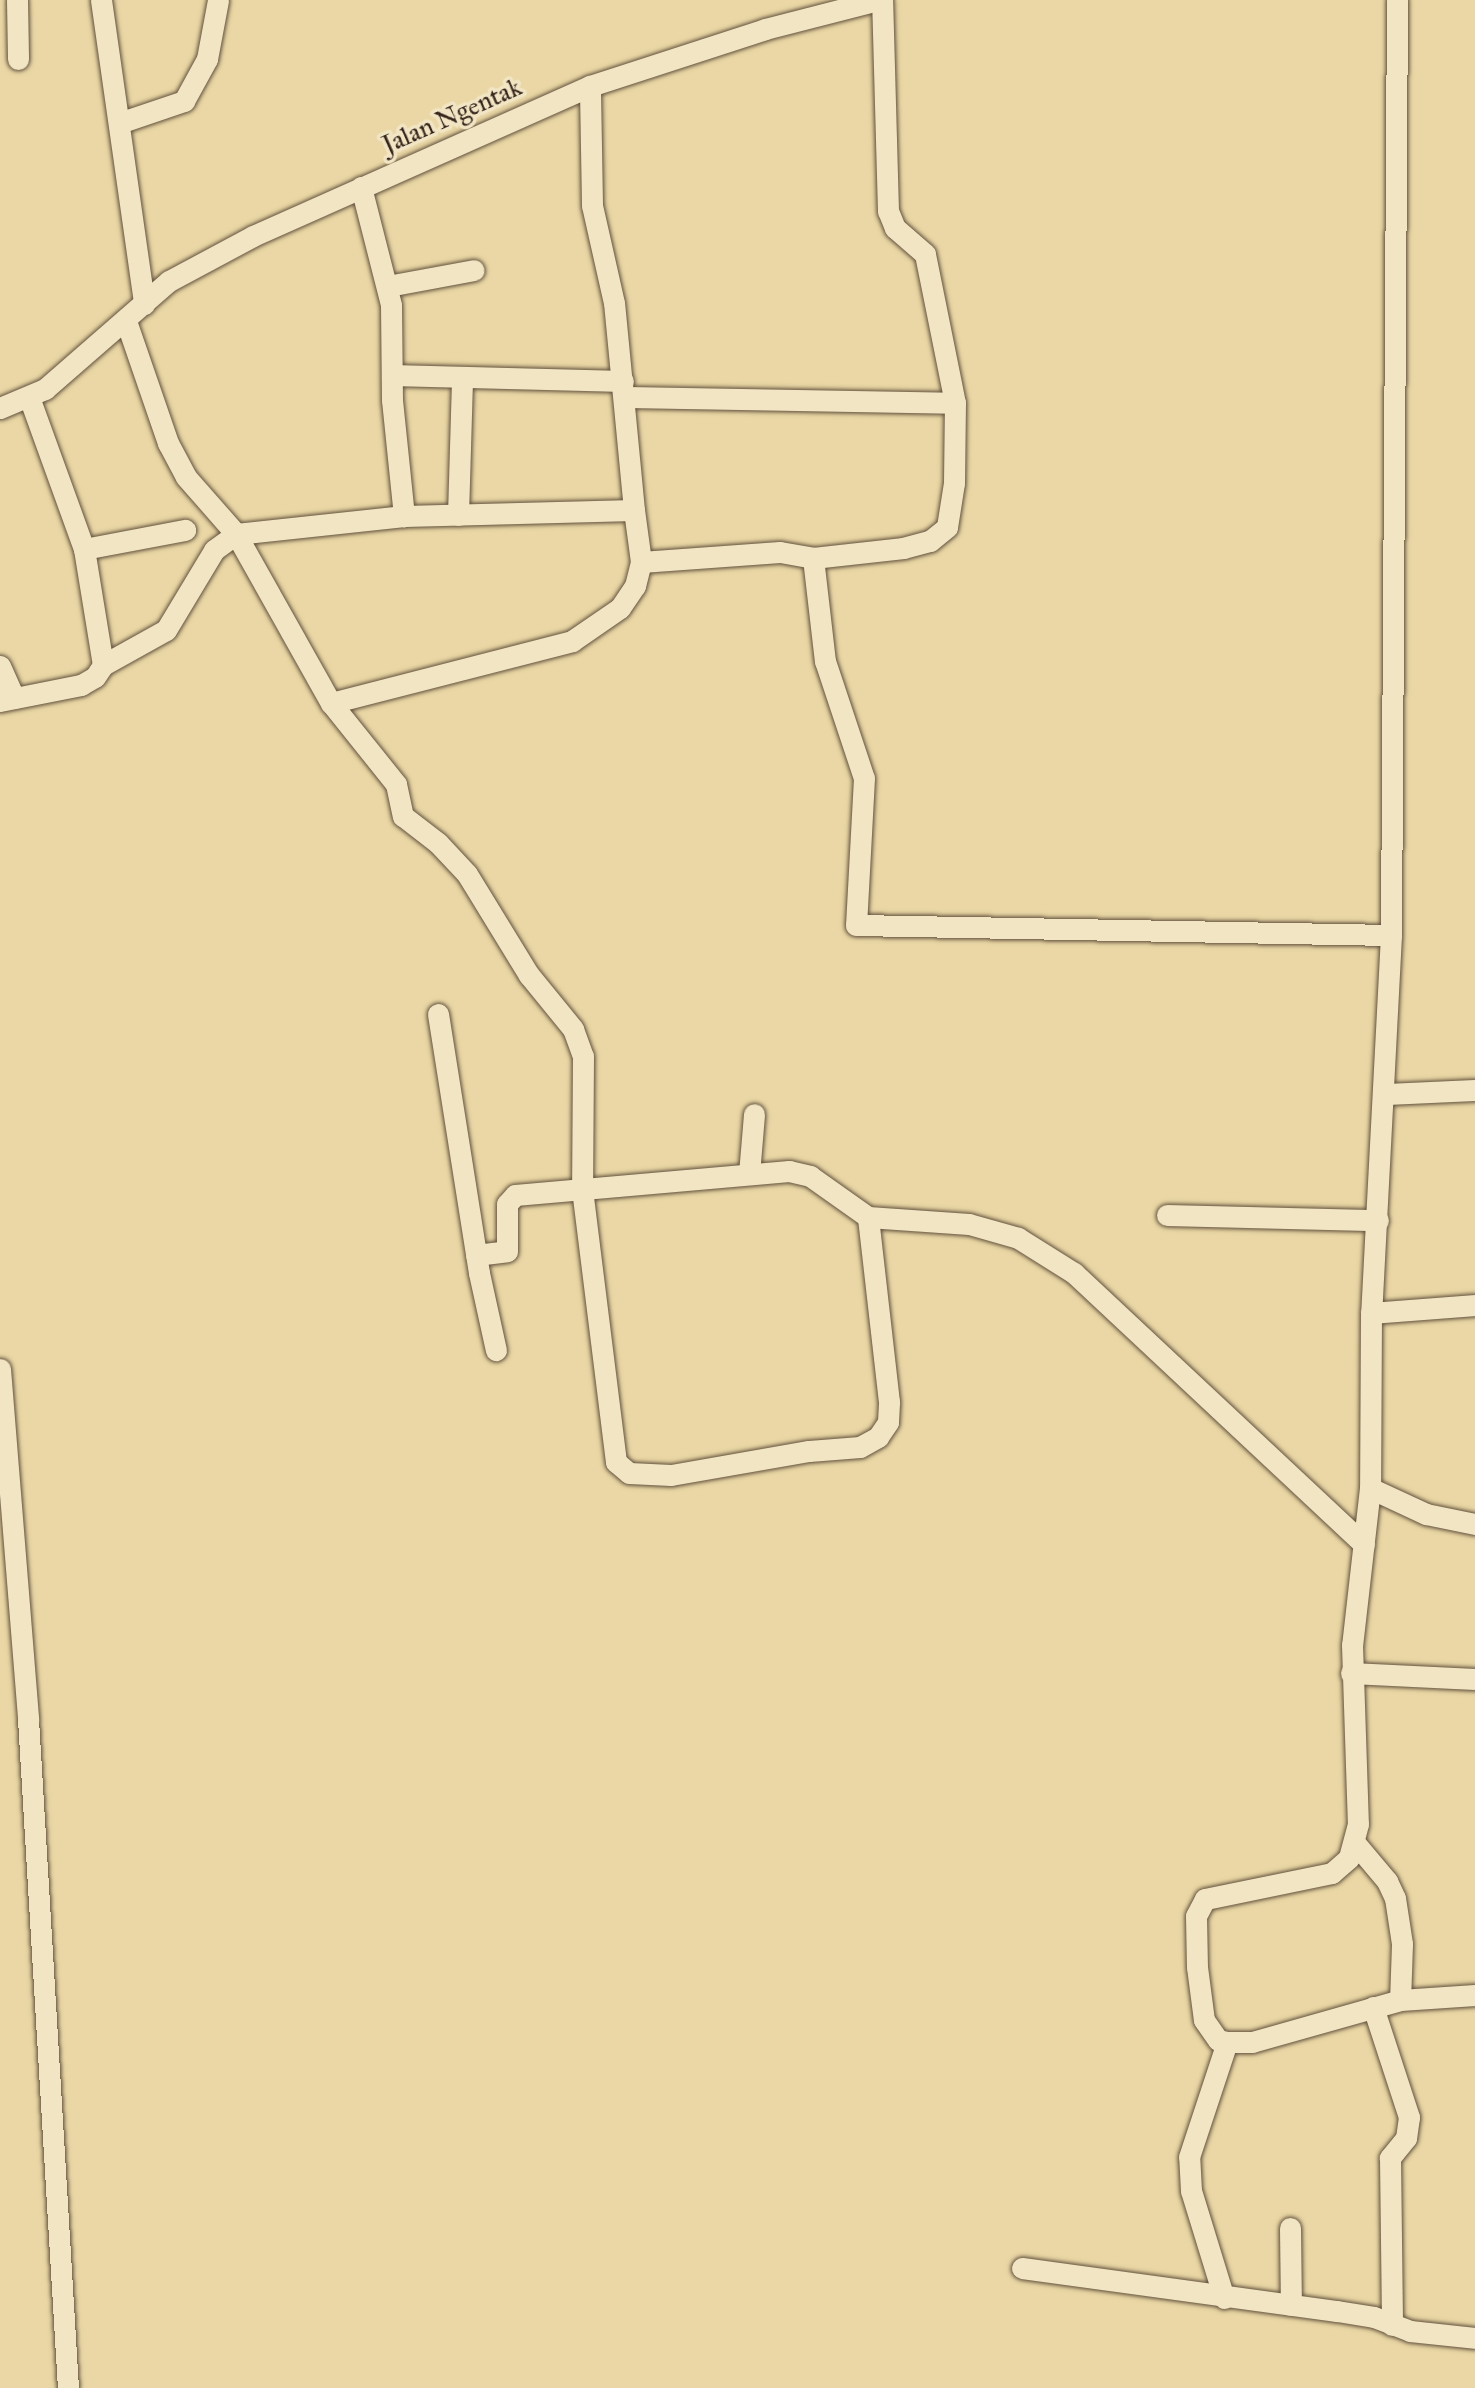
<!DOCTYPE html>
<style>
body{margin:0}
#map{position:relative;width:1475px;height:2388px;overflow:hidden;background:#ead7a5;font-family:"IM FELL Great Primer",serif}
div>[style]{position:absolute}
.roads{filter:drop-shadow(0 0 2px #62513d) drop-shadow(0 0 2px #62513d)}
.minor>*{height:21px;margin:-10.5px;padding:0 10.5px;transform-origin:10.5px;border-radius:10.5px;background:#f1e5c4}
span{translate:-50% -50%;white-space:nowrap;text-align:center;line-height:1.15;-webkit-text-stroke:7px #f1e5c4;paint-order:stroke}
.street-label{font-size:26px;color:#35241a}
</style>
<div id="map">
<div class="roads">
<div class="minor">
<div style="left:17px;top:0;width:59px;rotate:89deg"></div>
<div style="left:101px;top:0;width:307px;rotate:81.9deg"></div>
<div style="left:1397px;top:0;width:935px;rotate:90.37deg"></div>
<div style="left:1391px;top:935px;width:379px;rotate:93deg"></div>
<div style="left:1371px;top:1313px;width:175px;rotate:90.3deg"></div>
<div style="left:1370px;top:1488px;width:158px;rotate:96.5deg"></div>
<div style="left:1352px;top:1645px;width:179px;rotate:88.1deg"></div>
<div style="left:1358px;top:1824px;width:35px;rotate:105deg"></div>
<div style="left:1349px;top:1858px;width:23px;rotate:139deg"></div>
<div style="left:1332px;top:1873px;width:130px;rotate:168.4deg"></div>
<div style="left:1205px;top:1899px;width:19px;rotate:118deg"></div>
<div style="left:1196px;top:1916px;width:51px;rotate:88.9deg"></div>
<div style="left:1197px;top:1967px;width:53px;rotate:82.5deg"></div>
<div style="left:1204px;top:2020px;width:24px;rotate:55deg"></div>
<div style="left:1218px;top:2040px;width:9px;rotate:13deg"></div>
<div style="left:1227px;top:2042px;width:25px"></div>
<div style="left:1252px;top:2042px;width:154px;rotate:-15.8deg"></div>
<div style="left:1400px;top:2000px;width:75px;rotate:-3.8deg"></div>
<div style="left:119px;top:123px;width:69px;rotate:-18.7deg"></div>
<div style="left:184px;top:101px;width:48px;rotate:-61.3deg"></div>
<div style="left:207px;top:59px;width:60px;rotate:-79.4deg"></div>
<div style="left:361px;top:187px;width:122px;rotate:75.7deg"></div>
<div style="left:391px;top:305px;width:95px;rotate:89.4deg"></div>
<div style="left:392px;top:400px;width:117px;rotate:84.1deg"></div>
<div style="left:388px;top:286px;width:87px;rotate:-10.5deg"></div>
<div style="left:126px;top:321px;width:129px;rotate:71deg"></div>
<div style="left:168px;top:443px;width:38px;rotate:62deg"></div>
<div style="left:186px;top:477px;width:76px;rotate:48.7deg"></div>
<div style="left:236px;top:534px;width:194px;rotate:60.7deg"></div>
<div style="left:331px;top:703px;width:104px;rotate:51.3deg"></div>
<div style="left:396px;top:784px;width:33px;rotate:78deg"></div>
<div style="left:403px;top:816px;width:44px;rotate:37.6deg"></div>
<div style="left:438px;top:843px;width:42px;rotate:46.9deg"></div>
<div style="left:467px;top:874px;width:119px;rotate:58.5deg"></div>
<div style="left:529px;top:975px;width:70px;rotate:50.8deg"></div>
<div style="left:573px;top:1029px;width:29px;rotate:70deg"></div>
<div style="left:583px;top:1056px;width:133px;rotate:90.4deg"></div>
<div style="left:582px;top:1189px;width:275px;rotate:82.9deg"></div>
<div style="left:616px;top:1462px;width:17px;rotate:40deg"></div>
<div style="left:629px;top:1473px;width:42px;rotate:2.7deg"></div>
<div style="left:671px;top:1475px;width:140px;rotate:-9.9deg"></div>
<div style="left:809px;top:1451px;width:51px;rotate:-4.5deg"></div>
<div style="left:860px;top:1447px;width:21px;rotate:-29deg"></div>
<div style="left:878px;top:1437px;width:18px;rotate:-56deg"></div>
<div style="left:888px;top:1422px;width:20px;rotate:-87deg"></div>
<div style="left:889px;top:1402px;width:186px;rotate:-96.5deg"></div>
<div style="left:392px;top:375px;width:231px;rotate:1.5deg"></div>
<div style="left:29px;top:397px;width:162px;rotate:70.1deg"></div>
<div style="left:84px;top:549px;width:118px;rotate:80.7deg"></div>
<div style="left:624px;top:397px;width:331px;rotate:1deg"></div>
<div style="left:0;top:408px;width:49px;rotate:-22.9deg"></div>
<div style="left:45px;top:389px;width:164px;rotate:-41.1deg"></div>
<div style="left:169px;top:281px;width:95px;rotate:-28.2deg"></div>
<div style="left:253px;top:236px;width:369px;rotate:-24deg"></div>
<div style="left:590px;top:86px;width:184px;rotate:-18deg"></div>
<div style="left:765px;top:29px;width:117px;rotate:-14.4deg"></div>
<div style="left:634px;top:510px;width:52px;rotate:82.3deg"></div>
<div style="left:641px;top:562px;width:139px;rotate:-4.1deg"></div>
<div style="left:780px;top:552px;width:34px;rotate:10deg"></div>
<div style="left:813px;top:558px;width:91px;rotate:-6.3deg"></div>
<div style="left:903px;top:548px;width:28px;rotate:-15deg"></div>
<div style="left:930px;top:541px;width:22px;rotate:-39deg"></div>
<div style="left:947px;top:527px;width:45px;rotate:-81deg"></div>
<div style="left:954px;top:483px;width:80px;rotate:-89.3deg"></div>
<div style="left:955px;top:403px;width:152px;rotate:-101.4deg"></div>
<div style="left:925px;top:254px;width:40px;rotate:-139deg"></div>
<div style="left:895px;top:228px;width:18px;rotate:-112deg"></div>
<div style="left:888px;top:211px;width:211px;rotate:-91.6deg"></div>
<div style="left:458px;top:515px;width:135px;rotate:-88.3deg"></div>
<div style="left:84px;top:549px;width:103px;rotate:-10.7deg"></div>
<div style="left:813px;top:558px;width:104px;rotate:83.4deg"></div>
<div style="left:825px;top:661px;width:123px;rotate:71.6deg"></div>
<div style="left:864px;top:778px;width:147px;rotate:93.1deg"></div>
<div style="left:856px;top:925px;width:535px;rotate:1.07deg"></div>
<div style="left:0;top:666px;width:35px;rotate:66deg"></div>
<div style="left:0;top:701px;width:83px;rotate:-11.2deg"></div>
<div style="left:81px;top:685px;width:16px;rotate:-30deg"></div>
<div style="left:95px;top:677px;width:14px;rotate:-56deg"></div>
<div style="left:103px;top:665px;width:72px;rotate:-29.1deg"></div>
<div style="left:166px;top:630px;width:93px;rotate:-59deg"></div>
<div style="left:214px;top:550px;width:27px;rotate:-36deg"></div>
<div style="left:236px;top:534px;width:169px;rotate:-6.1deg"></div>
<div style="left:404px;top:516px;width:230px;rotate:-1.5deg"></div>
<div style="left:634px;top:510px;width:208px;rotate:-95.5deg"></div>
<div style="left:614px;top:303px;width:100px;rotate:-102.7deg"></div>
<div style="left:592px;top:205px;width:119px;rotate:-91deg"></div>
<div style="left:331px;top:703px;width:249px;rotate:-14.4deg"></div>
<div style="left:572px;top:641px;width:58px;rotate:-34.5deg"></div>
<div style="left:620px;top:608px;width:27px;rotate:-56deg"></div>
<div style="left:635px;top:586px;width:25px;rotate:-76deg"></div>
<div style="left:438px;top:1014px;width:262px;rotate:81deg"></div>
<div style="left:479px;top:1273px;width:79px;rotate:77.6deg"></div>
<div style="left:1386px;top:1094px;width:89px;rotate:-2.6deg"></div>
<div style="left:749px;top:1174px;width:60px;rotate:-85.2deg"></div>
<div style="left:1167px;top:1215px;width:211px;rotate:1.4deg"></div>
<div style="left:476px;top:1255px;width:31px;rotate:-7deg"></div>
<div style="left:507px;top:1251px;width:47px;rotate:-90deg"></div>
<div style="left:507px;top:1204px;width:12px;rotate:-48deg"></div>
<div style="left:515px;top:1195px;width:275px;rotate:-5deg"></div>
<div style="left:789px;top:1171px;width:22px;rotate:13deg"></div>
<div style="left:810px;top:1176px;width:71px;rotate:35.3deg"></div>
<div style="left:868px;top:1217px;width:101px;rotate:4deg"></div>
<div style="left:969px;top:1224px;width:51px;rotate:15.9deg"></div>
<div style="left:1018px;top:1238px;width:66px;rotate:32deg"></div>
<div style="left:1074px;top:1273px;width:397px;rotate:43.1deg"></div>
<div style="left:1371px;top:1313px;width:104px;rotate:-4.4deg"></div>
<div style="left:0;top:1369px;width:351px;rotate:85.4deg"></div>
<div style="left:28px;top:1719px;width:670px;rotate:86.58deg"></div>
<div style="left:1370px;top:1488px;width:62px;rotate:24.9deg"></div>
<div style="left:1426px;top:1514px;width:50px;rotate:11.5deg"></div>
<div style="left:1351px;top:1673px;width:124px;rotate:2.8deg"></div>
<div style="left:1355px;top:1843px;width:50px;rotate:49.9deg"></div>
<div style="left:1387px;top:1881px;width:19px;rotate:65deg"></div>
<div style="left:1395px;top:1898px;width:47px;rotate:81.3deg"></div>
<div style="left:1402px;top:1944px;width:56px;rotate:92deg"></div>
<div style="left:1373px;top:2007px;width:116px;rotate:71.9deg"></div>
<div style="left:1409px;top:2117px;width:21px;rotate:98deg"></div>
<div style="left:1406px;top:2138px;width:26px;rotate:129deg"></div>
<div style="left:1390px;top:2158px;width:167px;rotate:89.3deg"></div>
<div style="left:1290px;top:2228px;width:77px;rotate:89.3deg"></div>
<div style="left:1022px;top:2268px;width:318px;rotate:7.8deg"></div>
<div style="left:1337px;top:2311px;width:37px;rotate:9deg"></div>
<div style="left:1374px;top:2317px;width:39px;rotate:21deg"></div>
<div style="left:1410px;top:2331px;width:65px;rotate:6.1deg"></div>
<div style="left:1224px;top:2298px;width:112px;rotate:-107.1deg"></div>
<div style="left:1191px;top:2191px;width:34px;rotate:-93deg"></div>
<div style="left:1189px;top:2157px;width:121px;rotate:-71.7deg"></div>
</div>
</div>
<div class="street-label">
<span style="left:452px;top:116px;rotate:-24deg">Jalan Ngentak</span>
</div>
</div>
